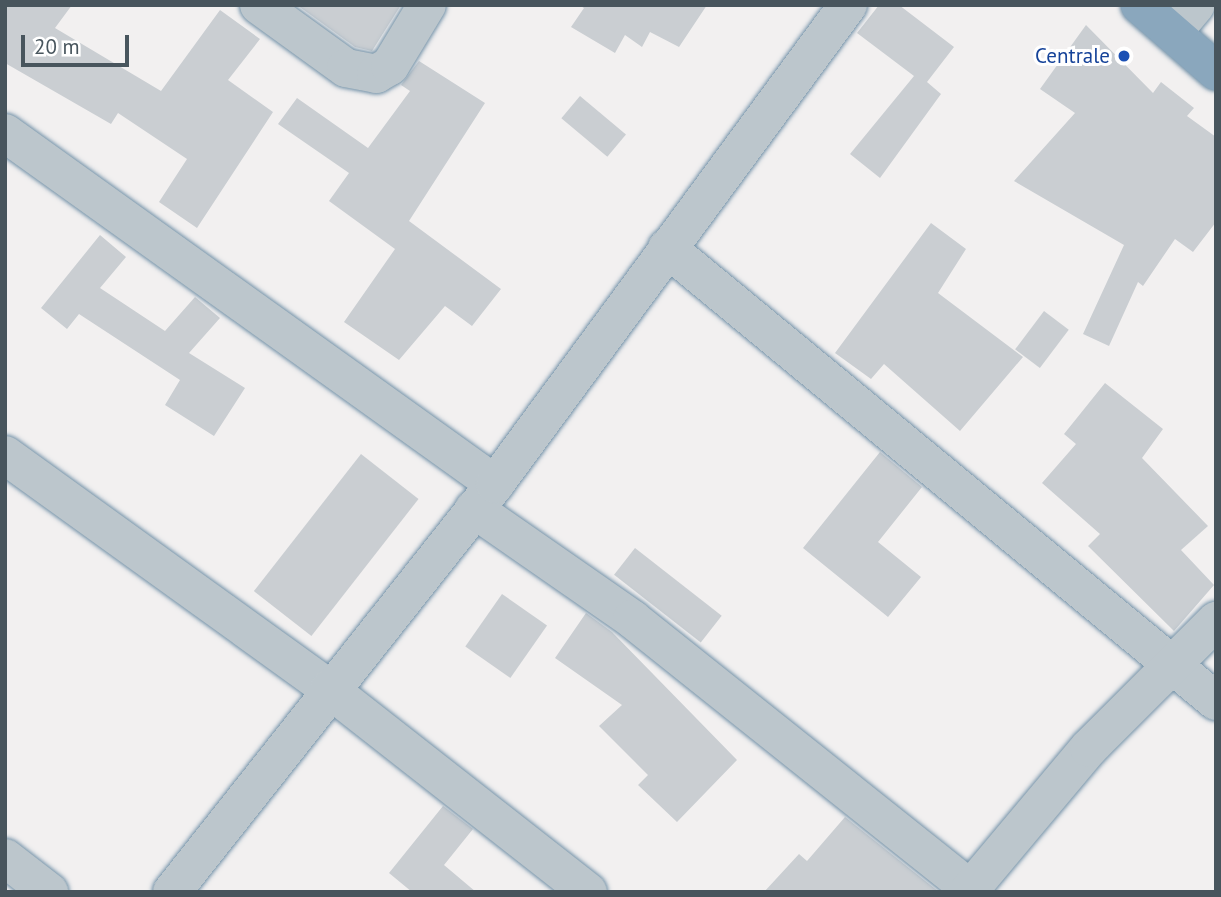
<!DOCTYPE html>
<style>
body{margin:0}
#map{position:relative;width:1221px;height:897px;overflow:hidden;background:#f2f0f0;font-family:"PT Sans",sans-serif}
div>[style]{position:absolute}
.building>*{inset:0;background:#caced2;transform-origin:0 0}
.roads{filter:drop-shadow(0 0 2px #7593a9) drop-shadow(0 0 2px #7593a9)}
.minor>*{height:38px;margin:-19px;padding:0 19px;transform-origin:19px;border-radius:19px;background:#bcc6cc}
.highway>*{height:38px;margin:-19px;padding:0 19px;transform-origin:19px;border-radius:19px;background:#8aa7bd}
.dots>*{width:19px;height:19px;translate:-50% -50%;box-sizing:border-box;border:4px solid #fff;border-radius:50%}
span{translate:-50% -50%;white-space:nowrap;text-align:center;line-height:1.15;-webkit-text-stroke:6px #fff;paint-order:stroke}
.transit-label{font-size:21px;color:#164399}
.right{translate:-100% -50%;text-align:right}
.frame{position:absolute;inset:0;border:7px solid #48555d;pointer-events:none}
.scale{position:absolute;left:21px;top:35px;width:108px;height:32px;box-sizing:border-box;border:4px solid #48555d;border-top:0;padding-left:9px;font-size:21px;line-height:24px;white-space:nowrap;color:#48555d;-webkit-text-stroke:5px #fff;paint-order:stroke}
</style>
<div id="map">
<div class="building">
<div style="clip-path:polygon(5px 5px,72px 5px,55px 28px,161px 91px,220px 10px,260px 39px,228px 80px,273px 112px,197px 228px,159px 202px,187px 159px,118px 113px,111px 124px,5px 63px)"></div>
<div style="clip-path:polygon(297px 5px,401px 5px,372px 51px,355px 47px)"></div>
<div style="clip-path:polygon(579px 5px,707px 5px,679px 47px,650px 32px,642px 47px,625px 35px,615px 53px,571px 27px,584px 8px)"></div>
<div style="clip-path:polygon(879px 5px,899px 5px,954px 47px,927px 82px,941px 94px,880px 178px,850px 154px,914px 76px,857px 33px)"></div>
<div style="clip-path:polygon(1086px 25px,1153px 93px,1161px 82px,1194px 108px,1187px 116px,1216px 137px,1216px 222px,1193px 252px,1175px 239px,1143px 286px,1138px 282px,1109px 346px,1083px 334px,1124px 245px,1014px 181px,1075px 113px,1040px 89px)"></div>
<div style="clip-path:polygon(419px 61px,485px 103px,409px 221px,501px 289px,472px 326px,445px 306px,399px 360px,344px 322px,395px 249px,329px 201px,349px 173px,278px 124px,297px 98px,368px 148px,410px 91px,401px 85px)"></div>
<div style="left:580px;top:96px;width:60px;height:29px;rotate:40deg"></div>
<div style="clip-path:polygon(931px 223px,966px 249px,938px 293px,1023px 357px,960px 431px,884px 364px,871px 379px,835px 353px)"></div>
<div style="clip-path:polygon(100px 235px,126px 257px,100px 288px,165px 331px,195px 297px,220px 318px,189px 353px,245px 388px,214px 436px,165px 405px,180px 380px,79px 314px,67px 329px,41px 308px)"></div>
<div style="left:1044px;top:311px;width:31px;height:48px;rotate:37deg"></div>
<div style="clip-path:polygon(1105px 383px,1163px 429px,1142px 458px,1208px 526px,1181px 550px,1214px 585px,1174px 631px,1088px 546px,1100px 534px,1042px 483px,1076px 444px,1064px 434px)"></div>
<div style="clip-path:polygon(880px 452px,922px 487px,878px 542px,921px 577px,888px 617px,803px 548px)"></div>
<div style="left:361px;top:454px;width:73px;height:174px;rotate:38deg"></div>
<div style="left:635px;top:548px;width:110px;height:34px;rotate:38deg"></div>
<div style="left:502px;top:594px;width:55px;height:64px;rotate:35deg"></div>
<div style="clip-path:polygon(586px 613px,612px 632px,737px 760px,677px 822px,638px 785px,648px 775px,599px 726px,622px 705px,555px 658px)"></div>
<div style="clip-path:polygon(443px 806px,473px 829px,444px 865px,476px 892px,412px 892px,389px 873px)"></div>
<div style="clip-path:polygon(845px 817px,939px 892px,764px 892px,799px 854px,807px 861px)"></div>
</div>
<div class="roads">
<div class="minor">
<div style="left:259px;top:5px;width:107px;rotate:35.9deg"></div>
<div style="left:346px;top:68px;width:31px;rotate:11deg"></div>
<div style="left:376px;top:74px;width:16px;rotate:-30deg"></div>
<div style="left:390px;top:66px;width:71px;rotate:-58.8deg"></div>
<div style="left:1173px;top:32px;width:35px;rotate:-50deg"></div>
<div style="left:5px;top:133px;width:603px;rotate:35.62deg"></div>
<div style="left:667px;top:248px;width:712px;rotate:39.53deg"></div>
<div style="left:5px;top:455px;width:400px;rotate:35.8deg"></div>
<div style="left:329px;top:689px;width:329px;rotate:38.1deg"></div>
<div style="left:474px;top:509px;width:193px;rotate:34.8deg"></div>
<div style="left:632px;top:619px;width:438px;rotate:38.6deg"></div>
<div style="left:5px;top:858px;width:56px;rotate:37.7deg"></div>
<div style="left:172px;top:892px;width:520px;rotate:-51.63deg"></div>
<div style="left:495px;top:484px;width:595px;rotate:-53.61deg"></div>
<div style="left:968px;top:892px;width:188px;rotate:-50deg"></div>
<div style="left:1089px;top:748px;width:180px;rotate:-45deg"></div>
</div>
<div class="highway">
<div style="left:1140px;top:5px;width:101px;rotate:41deg"></div>
</div>
</div>
<div class="dots">
<div style="left:1124px;top:56px;background:#1a4fb4"></div>
</div>
<div class="transit-label">
<span class="right" style="left:1110px;top:56px">Centrale</span>
</div>
<div class="frame"></div>
<div class="scale">20 m</div>
</div>
